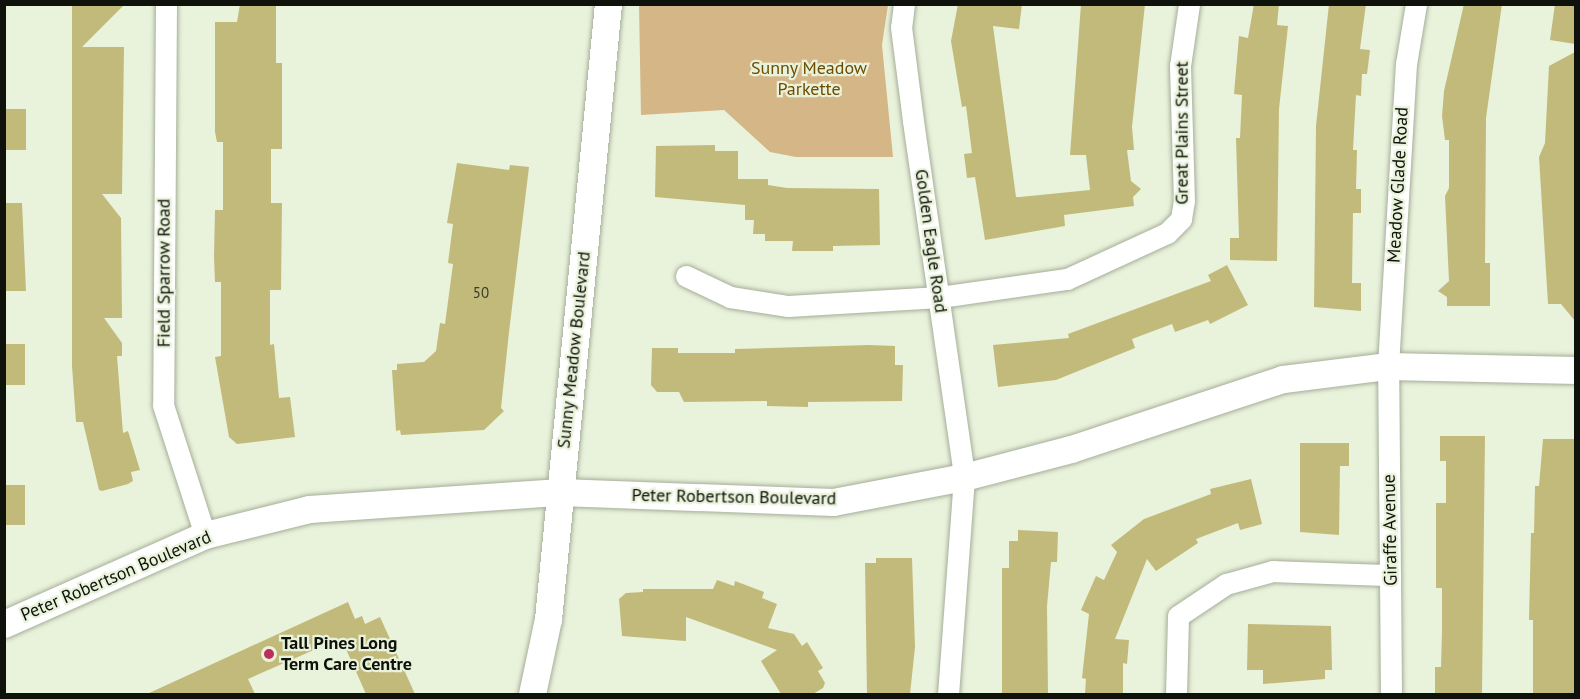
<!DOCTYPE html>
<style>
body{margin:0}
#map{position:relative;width:1580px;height:699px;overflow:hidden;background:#e9f2db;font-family:"PT Sans",sans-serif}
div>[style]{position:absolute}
.green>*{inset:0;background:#d5b687}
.building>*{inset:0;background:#c2ba7a;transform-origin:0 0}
.roads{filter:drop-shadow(0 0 2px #a5ae99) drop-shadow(0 0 2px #a5ae99)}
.minor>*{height:21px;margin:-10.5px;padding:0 10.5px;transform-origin:10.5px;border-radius:10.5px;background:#fff}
.tertiary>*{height:27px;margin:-13.5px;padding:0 13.5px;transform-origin:13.5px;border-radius:13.5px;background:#fff}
.dots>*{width:16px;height:16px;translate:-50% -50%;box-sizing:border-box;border:3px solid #e9f2db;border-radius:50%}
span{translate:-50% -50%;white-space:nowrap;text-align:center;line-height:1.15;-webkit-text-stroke:4.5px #e9f2db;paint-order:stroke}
.number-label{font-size:15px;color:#3c3c26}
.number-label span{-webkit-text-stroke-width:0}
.park-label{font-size:18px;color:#6d4b00}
.street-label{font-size:18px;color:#0f120a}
.poi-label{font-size:18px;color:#0f120a;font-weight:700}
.left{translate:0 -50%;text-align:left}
.frame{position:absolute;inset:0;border:6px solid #0f120a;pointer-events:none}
</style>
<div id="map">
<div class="green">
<div style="clip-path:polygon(639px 5px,888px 5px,882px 45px,893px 157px,796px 157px,770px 152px,724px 110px,641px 115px)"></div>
</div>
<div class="building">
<div style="clip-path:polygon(72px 4px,125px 4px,82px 47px,124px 47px,122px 194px,102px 194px,121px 218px,122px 318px,104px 318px,122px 343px,122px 356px,117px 356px,123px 433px,128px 431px,140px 470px,131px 472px,133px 481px,128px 484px,102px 491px,99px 490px,83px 422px,76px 422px,72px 366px)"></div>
<div style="clip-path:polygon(240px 4px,276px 4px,276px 63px,282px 63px,282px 149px,271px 149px,271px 203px,282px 203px,281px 290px,270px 290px,270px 345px,274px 344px,279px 398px,290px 397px,295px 437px,237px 444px,229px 437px,215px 357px,221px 356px,221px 282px,215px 282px,214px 257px,215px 210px,223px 210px,223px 142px,217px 142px,215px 132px,215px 22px,237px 22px)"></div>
<div style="clip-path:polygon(958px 4px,1022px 4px,1019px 29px,993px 26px,1016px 197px,1020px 197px,1090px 190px,1086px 155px,1070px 155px,1081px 4px,1145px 4px,1132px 127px,1134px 150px,1127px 150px,1131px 181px,1141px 189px,1133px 197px,1134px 206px,1064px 215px,1065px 226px,985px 240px,975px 177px,967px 178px,964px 154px,972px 153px,966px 106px,962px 107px,951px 41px)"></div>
<div style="clip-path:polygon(1254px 4px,1279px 4px,1277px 25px,1288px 26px,1279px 109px,1277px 261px,1230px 260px,1230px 238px,1239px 238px,1236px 138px,1240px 138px,1242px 95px,1234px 94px,1237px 59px,1239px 36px,1248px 38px)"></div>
<div style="clip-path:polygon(1329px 4px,1366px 4px,1360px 49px,1370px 50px,1367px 74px,1362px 74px,1361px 96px,1356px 95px,1353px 150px,1357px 150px,1356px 189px,1361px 189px,1361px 213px,1353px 213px,1352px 283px,1361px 283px,1361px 311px,1314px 307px,1316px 126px)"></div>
<div style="clip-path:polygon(1464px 4px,1502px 4px,1486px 118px,1485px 263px,1490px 263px,1490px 306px,1447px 306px,1447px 297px,1438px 291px,1449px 281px,1445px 196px,1449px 188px,1449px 140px,1445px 140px,1442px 116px,1444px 91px)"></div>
<div style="clip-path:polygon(1555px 4px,1575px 4px,1575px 44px,1550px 40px)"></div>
<div style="clip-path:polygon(1575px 52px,1575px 321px,1561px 304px,1548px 304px,1539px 157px,1545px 143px,1549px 66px)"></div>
<div style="left:4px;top:109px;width:22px;height:41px"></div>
<div style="clip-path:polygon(715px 145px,715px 151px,738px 151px,738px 179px,768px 179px,768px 185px,787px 188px,879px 189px,880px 245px,833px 246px,833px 251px,792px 251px,793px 241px,765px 241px,765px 234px,753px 234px,754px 220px,745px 220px,745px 205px,655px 197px,656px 146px)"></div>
<div style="clip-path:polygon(457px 163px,509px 170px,510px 165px,529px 167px,509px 332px,501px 408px,504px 411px,484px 430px,401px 435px,400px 430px,396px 431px,392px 370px,397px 370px,397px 364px,424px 362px,436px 351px,440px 323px,445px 324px,453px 264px,448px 263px,453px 224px,447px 223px)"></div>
<div style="clip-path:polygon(4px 203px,22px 203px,26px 291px,4px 291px)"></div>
<div style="clip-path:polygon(1227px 265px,1248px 305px,1210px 324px,1208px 320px,1175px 332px,1172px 324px,1132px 339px,1135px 348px,1056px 380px,998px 387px,993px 345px,1069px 338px,1068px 334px,1211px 281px,1208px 275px)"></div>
<div style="left:4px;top:344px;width:21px;height:41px"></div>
<div style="clip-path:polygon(869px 345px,895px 346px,895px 365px,903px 365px,902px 401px,808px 402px,808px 407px,767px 406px,767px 401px,684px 402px,679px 392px,657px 392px,651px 385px,652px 348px,678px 348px,678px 353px,735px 353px,735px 349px)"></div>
<div style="clip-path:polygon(1440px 436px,1485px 436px,1482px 694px,1435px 694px,1435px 667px,1441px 667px,1442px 632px,1442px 588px,1436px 588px,1436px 503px,1446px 503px,1446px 461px,1440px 461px)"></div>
<div style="clip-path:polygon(1543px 439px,1575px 439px,1575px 694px,1533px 694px,1533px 620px,1529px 620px,1531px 533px,1534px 533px,1535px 486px,1539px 486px)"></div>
<div style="clip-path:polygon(1300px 443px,1349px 443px,1349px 466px,1340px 466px,1339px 535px,1300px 532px)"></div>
<div style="clip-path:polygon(1251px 479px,1262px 524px,1240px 530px,1238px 523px,1196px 539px,1198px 543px,1156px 571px,1147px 559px,1115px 639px,1129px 640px,1127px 664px,1123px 663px,1123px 694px,1085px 694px,1086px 679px,1082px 678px,1089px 614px,1081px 610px,1096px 576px,1104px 580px,1117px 552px,1111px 545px,1144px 519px,1211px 494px,1210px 489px)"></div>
<div style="left:4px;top:485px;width:21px;height:40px"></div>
<div style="clip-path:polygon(1018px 530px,1058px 532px,1057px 562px,1051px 562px,1047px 606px,1048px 694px,1002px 694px,1002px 568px,1009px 568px,1009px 541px,1018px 541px)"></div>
<div style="clip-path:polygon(876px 558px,912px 558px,915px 647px,910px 694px,867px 694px,865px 563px,876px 563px)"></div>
<div style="clip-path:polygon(717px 580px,734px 586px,735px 581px,764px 592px,762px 598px,777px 604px,768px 628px,794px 634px,802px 646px,807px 642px,823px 668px,818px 671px,825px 683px,823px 688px,813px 694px,781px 694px,761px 661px,777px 650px,686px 617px,686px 641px,622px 636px,619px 599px,626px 593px,643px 592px,643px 589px,713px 589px)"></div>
<div style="clip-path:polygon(348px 602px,355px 619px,362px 616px,365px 624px,380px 617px,415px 694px,366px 694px,341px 638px,248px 679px,255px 694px,147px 694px)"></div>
<div style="clip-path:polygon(1248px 624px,1331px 626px,1332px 670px,1325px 670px,1325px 679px,1263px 684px,1263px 670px,1247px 670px)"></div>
</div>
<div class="roads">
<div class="minor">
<div style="left:166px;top:4px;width:401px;rotate:90.4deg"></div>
<div style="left:163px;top:405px;width:137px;rotate:72.1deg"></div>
<div style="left:904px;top:4px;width:23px;rotate:97deg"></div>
<div style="left:901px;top:27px;width:95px;rotate:82.7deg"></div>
<div style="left:913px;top:121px;width:360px;rotate:81.8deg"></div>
<div style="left:964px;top:477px;width:218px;rotate:94.2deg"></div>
<div style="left:686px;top:276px;width:49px;rotate:25.5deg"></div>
<div style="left:730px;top:297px;width:59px;rotate:8.8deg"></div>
<div style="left:788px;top:306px;width:152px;rotate:-3.4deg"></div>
<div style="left:940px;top:297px;width:128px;rotate:-8.1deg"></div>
<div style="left:1067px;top:279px;width:110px;rotate:-24.7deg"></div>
<div style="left:1167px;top:233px;width:20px;rotate:-45deg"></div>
<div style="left:1181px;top:219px;width:18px;rotate:-81deg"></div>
<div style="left:1184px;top:201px;width:135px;rotate:-91.7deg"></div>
<div style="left:1180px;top:66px;width:63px;rotate:-81.7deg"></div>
<div style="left:1176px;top:694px;width:78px;rotate:-88.5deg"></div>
<div style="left:1178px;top:616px;width:58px;rotate:-33.7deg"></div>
<div style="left:1226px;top:584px;width:49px;rotate:-15.5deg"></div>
<div style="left:1273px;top:571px;width:117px;rotate:2deg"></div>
<div style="left:1391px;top:694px;width:328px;rotate:-90.5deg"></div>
<div style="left:1388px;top:366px;width:303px;rotate:-86.6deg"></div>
<div style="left:1406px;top:64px;width:61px;rotate:-80.5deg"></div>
</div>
<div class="tertiary">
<div style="left:4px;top:624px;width:220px;rotate:-23.9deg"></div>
<div style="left:205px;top:535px;width:107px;rotate:-14deg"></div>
<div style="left:309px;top:509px;width:252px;rotate:-3.9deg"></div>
<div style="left:560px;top:492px;width:273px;rotate:2.1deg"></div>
<div style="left:833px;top:502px;width:133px;rotate:-10.8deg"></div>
<div style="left:964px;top:477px;width:111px;rotate:-14.7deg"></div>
<div style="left:1071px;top:449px;width:223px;rotate:-18.3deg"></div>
<div style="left:1283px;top:379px;width:106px;rotate:-7.1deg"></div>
<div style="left:1388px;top:366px;width:188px;rotate:1.2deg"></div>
<div style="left:532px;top:694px;width:77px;rotate:-78deg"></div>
<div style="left:548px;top:619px;width:618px;rotate:-84.43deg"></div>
</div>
</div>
<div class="dots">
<div style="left:269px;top:654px;background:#bd2e5a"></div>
</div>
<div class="number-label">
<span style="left:481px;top:293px">50</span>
</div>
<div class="park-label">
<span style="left:809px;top:79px">Sunny Meadow<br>Parkette</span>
</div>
<div class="street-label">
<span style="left:1182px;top:133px;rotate:-90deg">Great Plains Street</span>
<span style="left:1398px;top:185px;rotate:-87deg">Meadow Glade Road</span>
<span style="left:931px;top:241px;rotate:82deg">Golden Eagle Road</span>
<span style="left:164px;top:273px;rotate:-90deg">Field Sparrow Road</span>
<span style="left:574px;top:350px;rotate:-84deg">Sunny Meadow Boulevard</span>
<span style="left:734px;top:497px;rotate:1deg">Peter Robertson Boulevard</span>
<span style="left:1390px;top:530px;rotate:-91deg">Giraffe Avenue</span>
<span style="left:116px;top:576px;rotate:-23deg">Peter Robertson Boulevard</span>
</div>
<div class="poi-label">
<span class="left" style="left:281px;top:654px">Tall Pines Long<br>Term Care Centre</span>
</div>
<div class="frame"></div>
</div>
